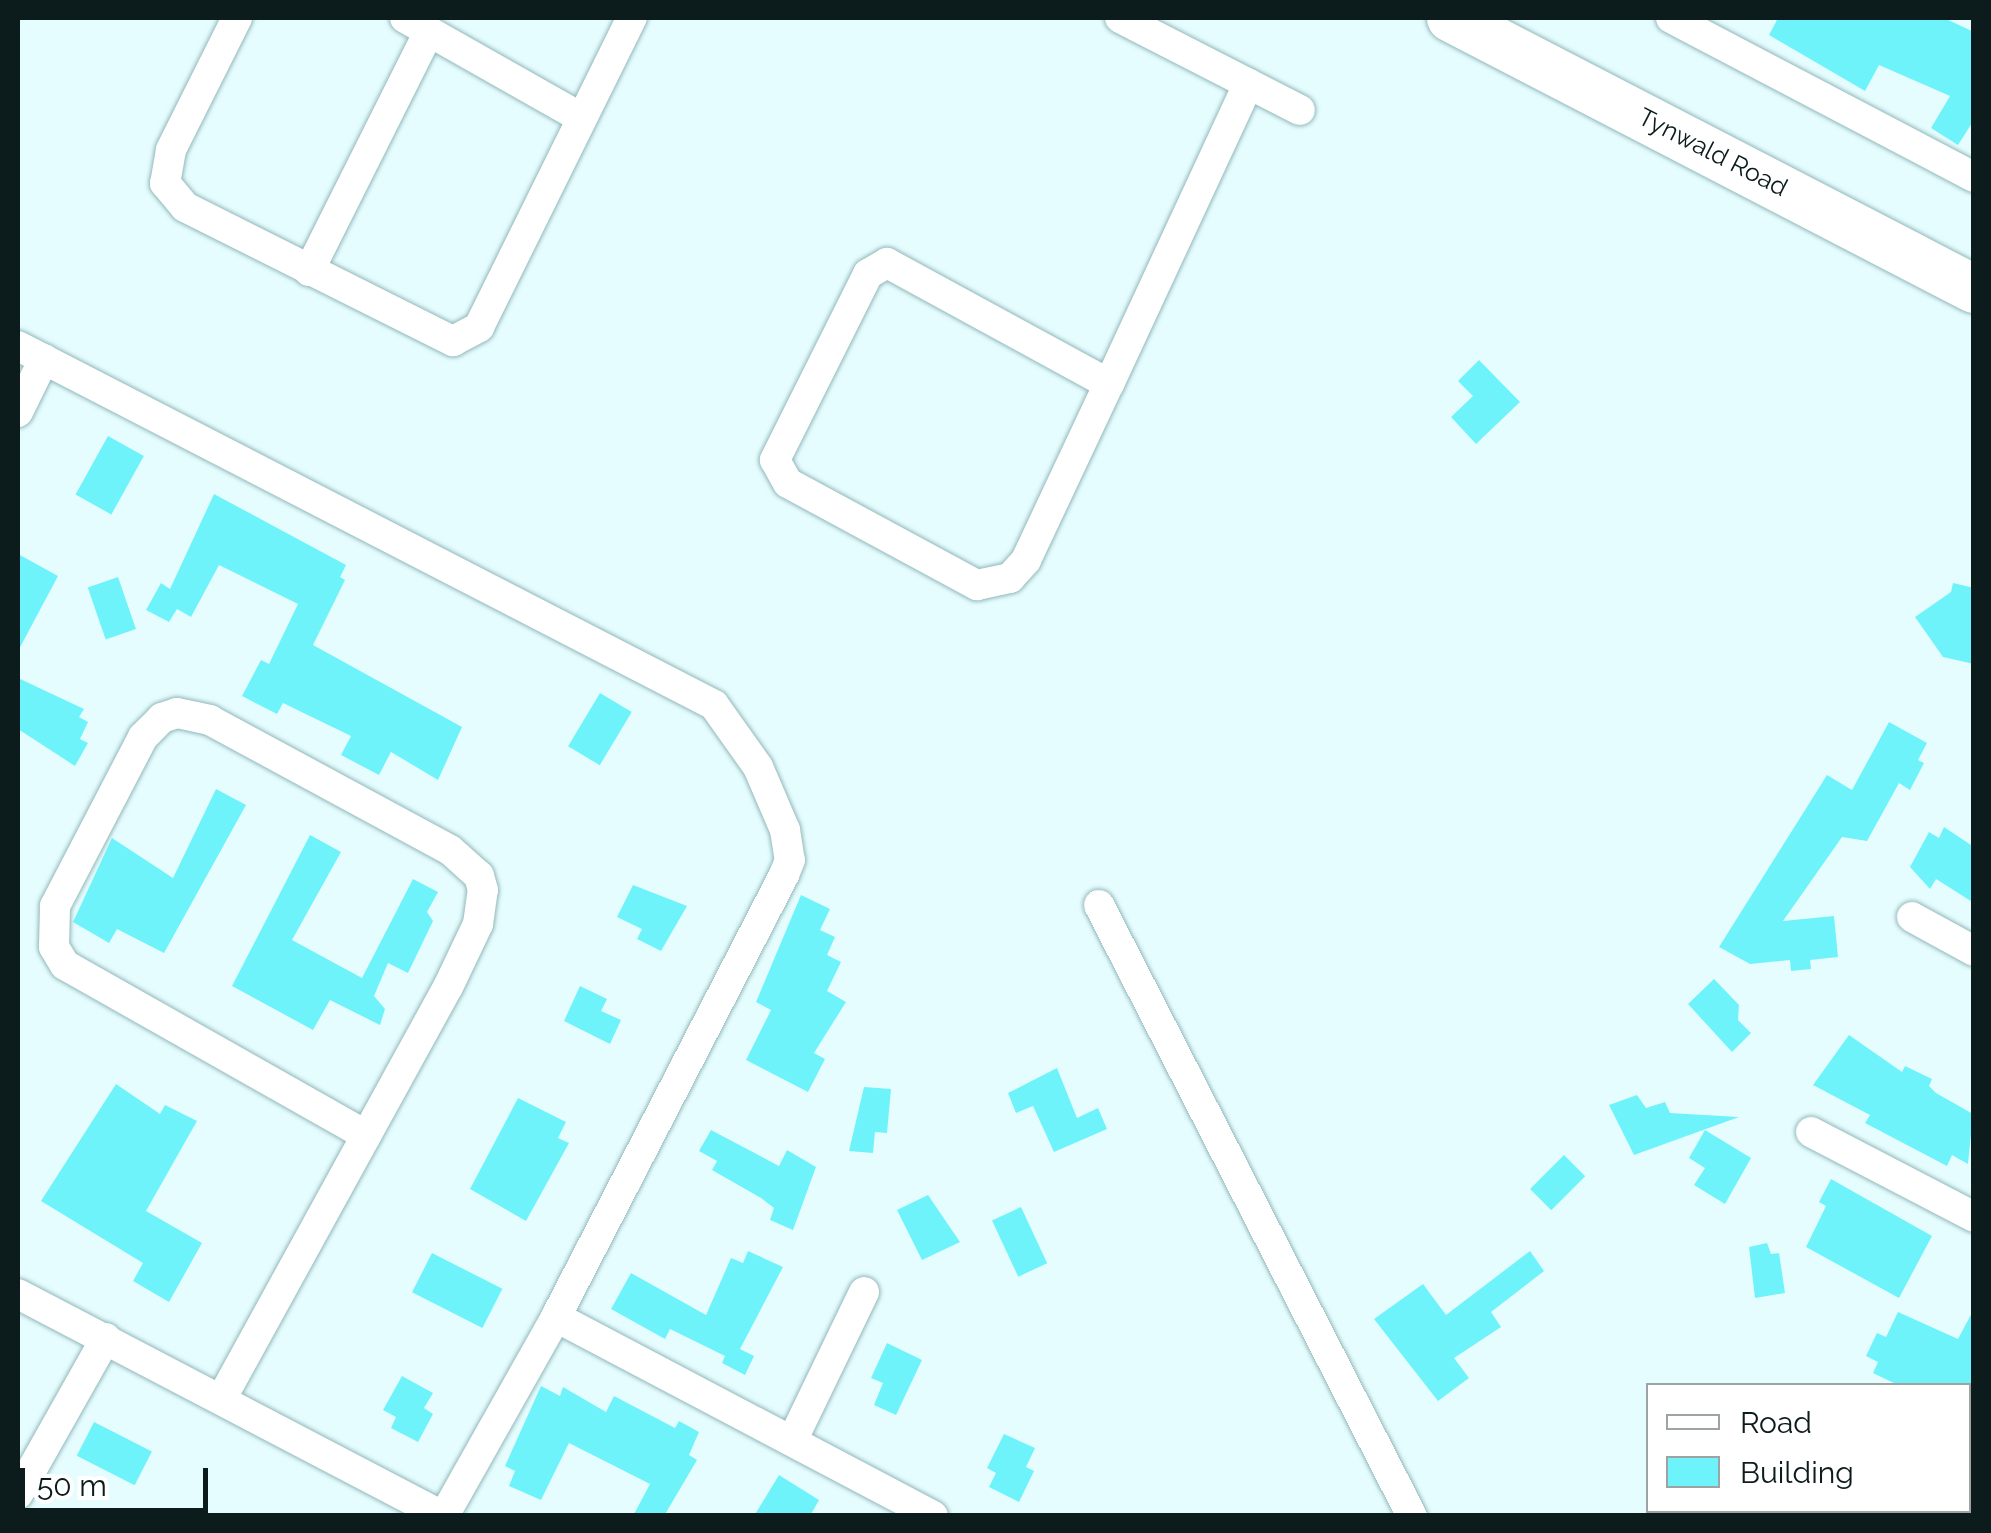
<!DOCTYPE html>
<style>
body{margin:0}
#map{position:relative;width:1991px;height:1533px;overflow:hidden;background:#e6fdff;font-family:Raleway,sans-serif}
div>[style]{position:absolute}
.building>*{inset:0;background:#6ef3fb;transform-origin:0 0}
.roads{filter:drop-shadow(0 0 2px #92b8ba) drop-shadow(0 0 2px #92b8ba)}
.minor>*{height:30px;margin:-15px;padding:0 15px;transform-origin:15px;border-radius:15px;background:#fff}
.primary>*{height:48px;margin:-24px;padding:0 24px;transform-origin:24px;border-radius:24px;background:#fff}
span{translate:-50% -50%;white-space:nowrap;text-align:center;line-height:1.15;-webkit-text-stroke:9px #fff;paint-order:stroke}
.street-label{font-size:25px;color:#0c1b1c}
.frame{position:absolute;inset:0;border:20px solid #0c1b1c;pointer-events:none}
.legend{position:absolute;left:1646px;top:1383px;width:325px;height:130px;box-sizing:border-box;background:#fff;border:2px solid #9ea4a4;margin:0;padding:12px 18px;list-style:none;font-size:30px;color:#0c1b1c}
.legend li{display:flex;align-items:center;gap:20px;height:50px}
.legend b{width:50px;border:2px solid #9ea4a4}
.scale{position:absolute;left:20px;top:1468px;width:188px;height:45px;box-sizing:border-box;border:5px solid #0c1b1c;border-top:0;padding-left:12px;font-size:30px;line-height:35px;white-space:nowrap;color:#0c1b1c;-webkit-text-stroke:8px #fff;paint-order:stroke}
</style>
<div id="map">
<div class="building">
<div style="clip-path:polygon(1778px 18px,1944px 18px,1974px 32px,1974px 120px,1958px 145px,1931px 128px,1950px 96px,1879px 65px,1865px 91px,1769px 35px)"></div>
<div style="clip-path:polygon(1479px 360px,1520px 402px,1476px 444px,1451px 417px,1473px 396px,1458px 381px)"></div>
<div style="left:108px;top:436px;width:41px;height:67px;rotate:29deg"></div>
<div style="clip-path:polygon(214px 494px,346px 565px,340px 577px,345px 580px,313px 645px,462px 727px,438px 780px,391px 752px,379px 775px,341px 755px,351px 736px,283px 703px,277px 714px,242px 696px,261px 660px,269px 664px,298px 604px,219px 565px,191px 617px,177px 609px,169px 622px,146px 610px,161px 583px,170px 589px)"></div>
<div style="clip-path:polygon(18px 554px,58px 576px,18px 651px)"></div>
<div style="left:118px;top:577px;width:55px;height:32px;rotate:71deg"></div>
<div style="clip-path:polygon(1953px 583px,1974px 588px,1974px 664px,1943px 657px,1915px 617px,1951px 592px)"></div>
<div style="clip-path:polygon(18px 678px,84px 709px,79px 717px,88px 722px,80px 739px,88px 743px,75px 766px,18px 729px)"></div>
<div style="left:600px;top:693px;width:37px;height:62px;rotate:31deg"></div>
<div style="clip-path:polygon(1889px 722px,1927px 743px,1918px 760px,1924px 763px,1910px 790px,1899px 783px,1867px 841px,1842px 837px,1783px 921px,1834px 916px,1838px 957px,1810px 960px,1811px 969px,1791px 971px,1790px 960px,1750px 964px,1719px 947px,1827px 775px,1852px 790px)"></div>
<div style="clip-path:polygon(216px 789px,246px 805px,164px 953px,117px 929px,109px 943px,73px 922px,112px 838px,173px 878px)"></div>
<div style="clip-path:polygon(1944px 827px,1974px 847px,1974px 903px,1936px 879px,1930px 889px,1910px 867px,1929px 832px,1939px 838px)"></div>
<div style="clip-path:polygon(310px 835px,341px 852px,292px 940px,362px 978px,413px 879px,438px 892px,427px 912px,433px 921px,408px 973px,388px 963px,374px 996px,385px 1009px,380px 1025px,330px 1000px,313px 1030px,232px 986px)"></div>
<div style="clip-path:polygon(633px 885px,687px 906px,661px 951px,637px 939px,642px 929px,617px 917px)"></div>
<div style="clip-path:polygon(801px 895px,830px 909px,820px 930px,835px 937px,827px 955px,841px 962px,827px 991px,846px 1002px,814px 1053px,825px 1059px,808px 1092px,746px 1060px,771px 1010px,756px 1002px)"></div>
<div style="clip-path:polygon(1714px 979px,1739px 1005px,1738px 1020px,1751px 1033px,1732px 1052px,1688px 1004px)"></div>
<div style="clip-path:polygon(580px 986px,607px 999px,601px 1011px,621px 1020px,610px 1044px,564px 1021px)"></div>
<div style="clip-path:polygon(1849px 1035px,1902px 1072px,1905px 1066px,1932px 1079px,1929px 1086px,1936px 1093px,1973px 1114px,1968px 1164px,1952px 1155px,1947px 1166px,1865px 1123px,1870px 1115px,1813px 1085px)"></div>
<div style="clip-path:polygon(1057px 1068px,1077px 1118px,1098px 1108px,1107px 1129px,1054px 1152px,1033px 1106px,1016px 1113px,1008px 1093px)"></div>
<div style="clip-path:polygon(116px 1084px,160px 1114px,165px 1105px,197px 1121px,146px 1211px,202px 1243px,169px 1302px,133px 1281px,143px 1263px,41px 1201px)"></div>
<div style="clip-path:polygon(864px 1087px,891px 1089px,887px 1133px,875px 1132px,873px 1153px,849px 1151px)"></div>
<div style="clip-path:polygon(1637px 1095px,1646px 1108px,1665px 1102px,1670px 1113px,1739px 1117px,1634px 1155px,1609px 1105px)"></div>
<div style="clip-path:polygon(518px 1098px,566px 1122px,558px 1138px,569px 1143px,526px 1221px,470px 1189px)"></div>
<div style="clip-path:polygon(711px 1130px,779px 1166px,787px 1150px,816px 1167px,793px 1230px,770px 1220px,774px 1208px,761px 1198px,712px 1170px,717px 1161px,699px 1151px)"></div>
<div style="clip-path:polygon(1705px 1130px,1751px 1158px,1725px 1204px,1694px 1185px,1705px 1168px,1689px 1158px)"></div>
<div style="left:1564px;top:1155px;width:30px;height:48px;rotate:45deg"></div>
<div style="clip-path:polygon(1831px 1179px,1932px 1236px,1899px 1298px,1806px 1247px,1826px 1206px,1819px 1202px)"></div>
<div style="clip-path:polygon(928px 1195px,960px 1242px,922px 1260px,897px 1210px)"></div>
<div style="left:1021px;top:1207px;width:62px;height:32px;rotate:65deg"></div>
<div style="clip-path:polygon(1767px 1243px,1771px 1254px,1779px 1253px,1785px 1293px,1755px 1298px,1749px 1247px)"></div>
<div style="clip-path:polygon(748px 1251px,783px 1267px,740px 1349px,754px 1356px,745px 1375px,722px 1363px,725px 1356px,670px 1329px,665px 1339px,611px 1309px,631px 1273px,706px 1315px,731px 1258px,743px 1263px)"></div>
<div style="clip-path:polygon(1530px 1251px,1544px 1271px,1491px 1312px,1501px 1327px,1454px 1358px,1469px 1378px,1438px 1401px,1374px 1319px,1423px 1284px,1446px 1315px)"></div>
<div style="left:432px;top:1253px;width:79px;height:44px;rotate:27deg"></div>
<div style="clip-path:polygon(1974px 1309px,1974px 1386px,1900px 1386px,1873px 1373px,1878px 1362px,1866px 1356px,1877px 1333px,1886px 1337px,1898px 1312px,1958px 1339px)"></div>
<div style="clip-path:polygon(887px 1343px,922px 1360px,896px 1415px,874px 1405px,883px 1383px,871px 1378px)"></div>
<div style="clip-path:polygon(402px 1376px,433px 1393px,424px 1408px,433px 1414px,418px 1442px,391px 1428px,396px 1417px,383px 1410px)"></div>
<div style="clip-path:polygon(541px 1386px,560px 1396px,563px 1387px,606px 1412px,614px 1396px,675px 1428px,679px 1421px,699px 1432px,689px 1455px,697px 1460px,664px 1516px,633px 1516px,650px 1484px,569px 1443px,541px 1500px,509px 1486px,515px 1471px,505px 1466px)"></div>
<div style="left:94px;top:1422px;width:65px;height:38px;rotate:27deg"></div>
<div style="clip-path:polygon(1004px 1434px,1035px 1448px,1026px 1467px,1034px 1471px,1019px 1502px,989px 1487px,996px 1473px,987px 1468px)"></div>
<div style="clip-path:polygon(779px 1475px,819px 1500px,810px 1516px,754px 1516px)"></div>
</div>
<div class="roads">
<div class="minor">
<div style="left:237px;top:18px;width:148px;rotate:116.6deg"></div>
<div style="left:171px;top:150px;width:34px;rotate:100deg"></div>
<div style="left:165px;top:183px;width:31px;rotate:50deg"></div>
<div style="left:185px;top:207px;width:300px;rotate:26.6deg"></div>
<div style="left:453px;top:341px;width:30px;rotate:-28deg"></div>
<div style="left:479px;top:327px;width:345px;rotate:-63.7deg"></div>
<div style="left:405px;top:18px;width:203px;rotate:29.5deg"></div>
<div style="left:1120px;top:18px;width:202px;rotate:27.1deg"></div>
<div style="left:1671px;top:18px;width:342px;rotate:27.7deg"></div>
<div style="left:309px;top:271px;width:268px;rotate:-63.4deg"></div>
<div style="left:18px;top:346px;width:783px;rotate:27.28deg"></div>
<div style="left:714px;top:705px;width:76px;rotate:54.6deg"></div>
<div style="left:758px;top:767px;width:69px;rotate:66.8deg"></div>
<div style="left:785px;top:830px;width:30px;rotate:81deg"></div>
<div style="left:790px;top:860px;width:16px;rotate:112deg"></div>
<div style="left:784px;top:875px;width:497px;rotate:117.3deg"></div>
<div style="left:556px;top:1317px;width:228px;rotate:119.4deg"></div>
<div style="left:1109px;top:384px;width:253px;rotate:-151.4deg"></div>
<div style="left:887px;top:263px;width:22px;rotate:150deg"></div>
<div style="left:868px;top:274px;width:208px;rotate:116.6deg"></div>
<div style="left:775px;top:460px;width:26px;rotate:61deg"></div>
<div style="left:788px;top:483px;width:215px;rotate:28.4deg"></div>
<div style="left:977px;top:585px;width:34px;rotate:-12deg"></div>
<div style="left:1010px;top:578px;width:24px;rotate:-48deg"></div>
<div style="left:1026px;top:560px;width:195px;rotate:-64.8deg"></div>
<div style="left:1109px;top:384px;width:331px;rotate:-65.1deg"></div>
<div style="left:18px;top:412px;width:59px;rotate:-63.9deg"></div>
<div style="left:1099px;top:905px;width:687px;rotate:62.88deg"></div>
<div style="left:1912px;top:917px;width:71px;rotate:28.7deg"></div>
<div style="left:1811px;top:1132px;width:184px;rotate:27.5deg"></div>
<div style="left:18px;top:1294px;width:479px;rotate:27.6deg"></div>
<div style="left:556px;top:1317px;width:426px;rotate:27.8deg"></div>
<div style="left:223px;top:1396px;width:467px;rotate:-61.2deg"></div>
<div style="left:448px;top:987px;width:70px;rotate:-64.5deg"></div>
<div style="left:478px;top:924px;width:34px;rotate:-82deg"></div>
<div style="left:483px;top:890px;width:15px;rotate:-106deg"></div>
<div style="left:479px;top:876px;width:39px;rotate:-138deg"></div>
<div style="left:450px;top:850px;width:273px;rotate:-151.6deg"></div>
<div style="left:210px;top:720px;width:34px;rotate:-168deg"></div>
<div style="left:177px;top:713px;width:16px;rotate:162deg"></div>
<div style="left:162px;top:718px;width:27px;rotate:135deg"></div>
<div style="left:143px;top:737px;width:191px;rotate:117.5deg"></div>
<div style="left:55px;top:906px;width:41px;rotate:91.4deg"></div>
<div style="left:54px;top:947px;width:21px;rotate:59deg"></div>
<div style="left:65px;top:965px;width:346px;rotate:29.5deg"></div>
<div style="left:794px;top:1437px;width:161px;rotate:-64.2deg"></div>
<div style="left:1968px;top:1490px;width:7px;rotate:27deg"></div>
<div style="left:18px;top:1494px;width:179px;rotate:-60.6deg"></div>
</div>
<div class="primary">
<div style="left:1451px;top:18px;width:589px;rotate:27.39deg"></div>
</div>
</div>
<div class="street-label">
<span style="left:1713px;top:152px;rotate:27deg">Tynwald Road</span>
</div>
<div class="frame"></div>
<ul class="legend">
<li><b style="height:12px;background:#fff"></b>Road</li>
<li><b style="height:28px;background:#6ef3fb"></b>Building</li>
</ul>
<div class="scale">50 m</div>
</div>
